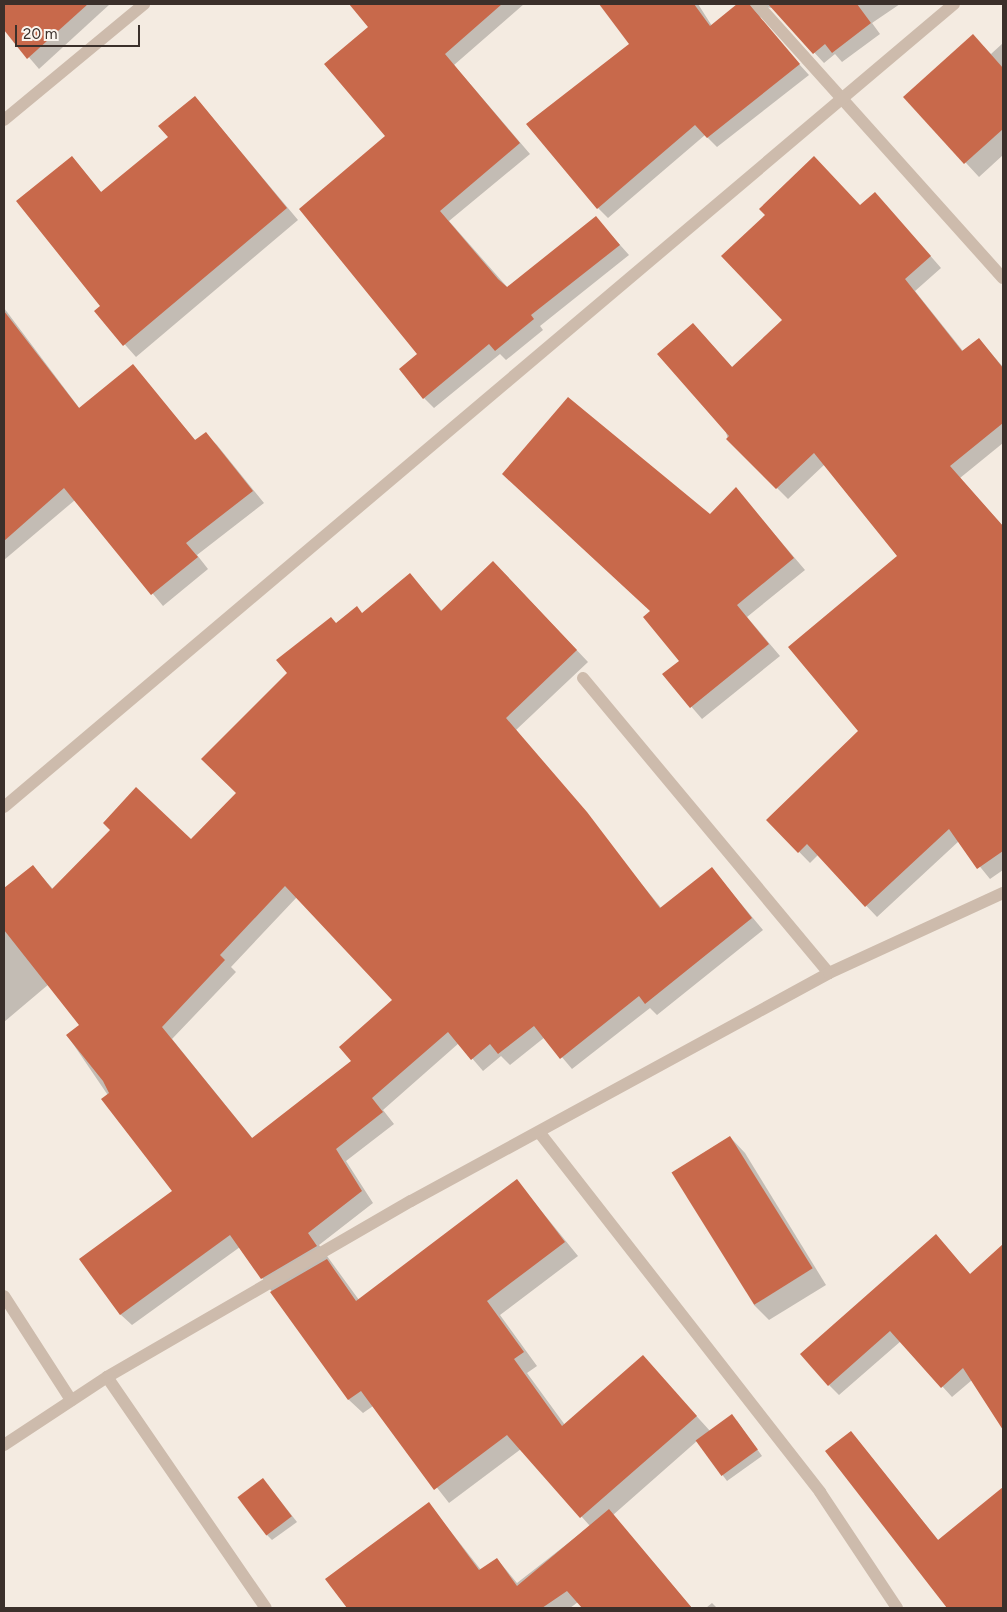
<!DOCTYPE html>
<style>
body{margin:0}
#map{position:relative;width:1007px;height:1612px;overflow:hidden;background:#f4ebe1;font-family:Figtree,sans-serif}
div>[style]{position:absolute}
.shadow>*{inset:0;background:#0003}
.building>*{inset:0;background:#c8694b;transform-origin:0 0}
.minor>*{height:12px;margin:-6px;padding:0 6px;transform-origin:6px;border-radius:6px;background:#cdbbac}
span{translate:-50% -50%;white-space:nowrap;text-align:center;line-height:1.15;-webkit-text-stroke:4px #fbf5ee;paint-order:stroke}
.frame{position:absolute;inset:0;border:5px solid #3b302b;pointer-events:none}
.scale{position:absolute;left:15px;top:25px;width:125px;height:22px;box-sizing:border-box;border:2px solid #3b302b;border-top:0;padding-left:6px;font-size:15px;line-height:18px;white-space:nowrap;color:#3b302b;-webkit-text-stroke:4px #fbf5ee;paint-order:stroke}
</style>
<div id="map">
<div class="shadow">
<div style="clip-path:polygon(4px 4px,110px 4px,39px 69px,4px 28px)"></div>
<div style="clip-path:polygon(351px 4px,524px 4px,454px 65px,530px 154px,449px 221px,508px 288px,596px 218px,629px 255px,540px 326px,543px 330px,506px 360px,500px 354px,434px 408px,424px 398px,370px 27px)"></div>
<div style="clip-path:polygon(601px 4px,698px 4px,712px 26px,739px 4px,900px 4px,872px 23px,880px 34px,842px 62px,835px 54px,824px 63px,773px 8px,762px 7px,760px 21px,809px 75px,717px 147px,705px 135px,608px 218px,598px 208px,631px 45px)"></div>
<div style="clip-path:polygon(973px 36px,991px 54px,1003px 43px,1003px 155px,979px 177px,905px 97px)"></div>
<div style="clip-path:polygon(195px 97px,298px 220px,136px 357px,95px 311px,102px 306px,72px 157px,102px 193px,169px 138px)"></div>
<div style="clip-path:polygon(886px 205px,941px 268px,915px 291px,963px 351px,979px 339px,1003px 367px,1003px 443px,960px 478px,1003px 526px,1003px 805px,996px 811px,1003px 822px,1003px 870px,990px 879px,959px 841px,877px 917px,818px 855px,810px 863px,768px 820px,860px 731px,899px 556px,825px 464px,788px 499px,728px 439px,693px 324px,733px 368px,784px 320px,860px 207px)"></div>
<div style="clip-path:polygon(4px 308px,80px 409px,133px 366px,196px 441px,205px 434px,217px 445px,264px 503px,197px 555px,208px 569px,163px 606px,75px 500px,4px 560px)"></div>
<div style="clip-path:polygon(736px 489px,805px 570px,747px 617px,780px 656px,702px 719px,664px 675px,681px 661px,652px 612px,710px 516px)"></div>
<div style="clip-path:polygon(evenodd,505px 574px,588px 662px,516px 730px,662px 909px,712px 869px,763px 930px,657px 1015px,650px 1008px,572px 1069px,545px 1037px,510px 1065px,501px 1056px,483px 1071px,459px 1043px,383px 1110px,394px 1124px,346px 1161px,373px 1203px,319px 1245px,359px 1300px,517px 1181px,578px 1256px,500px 1315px,537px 1366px,527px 1373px,565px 1425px,643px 1357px,710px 1431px,737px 1421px,762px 1456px,727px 1481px,697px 1441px,613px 1515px,692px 1608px,583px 1608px,578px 1602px,570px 1608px,348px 1608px,327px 1580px,429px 1504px,481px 1570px,497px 1559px,517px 1583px,590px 1526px,521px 1449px,449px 1503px,373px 1406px,363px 1413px,349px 1400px,240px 1247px,132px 1325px,120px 1314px,173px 1191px,67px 1035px,81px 1025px,49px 984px,4px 1022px,4px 890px,33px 867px,53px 889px,191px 841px,237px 794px,336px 624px,362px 614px,410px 575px,442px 611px,505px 574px,297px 897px,393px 1000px,353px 1062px,253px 1139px,172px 1039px,236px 972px,231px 967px,297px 897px)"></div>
<div style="clip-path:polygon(730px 1137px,745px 1153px,826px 1285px,769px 1320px,754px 1305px)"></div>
<div style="clip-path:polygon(936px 1236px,971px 1275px,1003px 1246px,1003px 1428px,972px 1380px,952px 1397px,901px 1341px,839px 1395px,829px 1385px)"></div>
<div style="clip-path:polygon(851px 1432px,939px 1541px,1003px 1489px,1003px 1608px,981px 1585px,950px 1607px)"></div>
<div style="clip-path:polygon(263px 1479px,297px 1522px,272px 1540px,267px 1535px)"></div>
<div style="clip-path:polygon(712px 1603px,717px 1608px,706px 1608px)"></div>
</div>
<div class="building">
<div style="clip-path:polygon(4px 4px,88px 4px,27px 59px,4px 30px)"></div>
<div style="clip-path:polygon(349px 4px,502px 4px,445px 54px,520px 143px,440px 211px,498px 279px,507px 287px,596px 216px,620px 245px,531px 315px,534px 319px,495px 351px,489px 344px,423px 399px,399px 369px,417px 354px,299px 209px,385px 136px,324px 64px,368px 27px)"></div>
<div style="clip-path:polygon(599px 4px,694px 4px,710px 26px,737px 4px,749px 4px,800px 64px,707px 138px,695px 125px,597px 209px,526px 124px,629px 44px)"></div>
<div style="clip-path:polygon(768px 4px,857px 4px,871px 23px,832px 53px,825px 44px,813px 54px)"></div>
<div style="clip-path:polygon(973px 34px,1003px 68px,1003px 129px,964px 164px,903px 97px)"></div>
<div style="clip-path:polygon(195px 96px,287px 208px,123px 346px,94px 311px,100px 306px,16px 201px,72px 156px,101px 192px,168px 137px,158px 126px)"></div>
<div style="clip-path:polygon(814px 156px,860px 205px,875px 192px,931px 256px,905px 279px,962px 351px,979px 338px,1003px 368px,1003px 423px,950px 466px,1003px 526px,1003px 851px,977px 869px,949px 829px,865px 907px,807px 844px,798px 853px,766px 820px,858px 731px,788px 647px,897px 556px,814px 453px,776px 489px,726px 439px,729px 436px,657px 354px,693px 323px,732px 367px,782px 320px,721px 256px,765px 215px,759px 209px)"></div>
<div style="clip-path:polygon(4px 311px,79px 408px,133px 364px,195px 440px,206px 432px,253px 491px,186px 543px,198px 557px,151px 595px,64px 488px,4px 541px)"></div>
<div style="clip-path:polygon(568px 397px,710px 514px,736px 487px,794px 558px,737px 605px,769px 644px,690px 708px,662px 674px,679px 661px,643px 617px,650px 611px,502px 474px)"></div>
<div style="clip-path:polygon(evenodd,493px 561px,577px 650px,506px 718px,587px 812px,660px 908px,712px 867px,752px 918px,645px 1004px,639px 996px,560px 1059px,534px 1026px,498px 1054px,490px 1044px,471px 1060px,448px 1032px,372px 1098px,383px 1112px,336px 1149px,362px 1191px,308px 1233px,317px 1246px,261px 1279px,230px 1235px,120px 1315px,79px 1259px,172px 1191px,101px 1099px,109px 1093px,103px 1081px,66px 1035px,79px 1025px,4px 930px,4px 888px,33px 865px,52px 889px,110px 830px,103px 823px,136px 787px,191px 839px,236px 793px,201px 759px,287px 673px,276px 660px,331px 617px,336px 623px,357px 606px,362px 613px,410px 573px,441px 611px,493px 561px,285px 886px,392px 1000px,339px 1047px,351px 1061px,252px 1138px,162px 1027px,225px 960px,220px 955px,285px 886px)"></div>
<div style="left:730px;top:1136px;width:156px;height:69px;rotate:58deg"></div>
<div style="clip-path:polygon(517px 1179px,565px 1242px,487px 1301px,524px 1352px,514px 1359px,562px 1426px,643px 1355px,697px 1416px,580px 1518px,507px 1435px,434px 1490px,361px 1391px,348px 1400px,270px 1292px,327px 1259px,356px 1301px)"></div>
<div style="clip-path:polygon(936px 1234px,970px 1274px,1003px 1244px,1003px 1430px,963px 1368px,941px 1388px,890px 1331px,828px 1386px,800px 1354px)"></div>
<div style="left:732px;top:1414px;width:44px;height:45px;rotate:54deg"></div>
<div style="clip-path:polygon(851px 1431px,938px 1540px,1003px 1487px,1003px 1608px,947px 1608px,825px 1451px)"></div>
<div style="left:263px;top:1478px;width:48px;height:32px;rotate:53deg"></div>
<div style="clip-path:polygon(429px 1502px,479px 1570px,497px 1558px,517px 1586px,609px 1509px,692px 1608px,582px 1608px,567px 1591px,542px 1608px,347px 1608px,325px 1579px)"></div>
</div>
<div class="minor">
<div style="left:757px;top:4px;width:368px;rotate:48.1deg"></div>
<div style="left:4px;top:120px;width:182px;rotate:-39.6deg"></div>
<div style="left:583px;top:678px;width:384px;rotate:50.2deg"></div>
<div style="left:4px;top:807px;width:1244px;rotate:-40.21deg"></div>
<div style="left:539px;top:1132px;width:457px;rotate:52deg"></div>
<div style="left:820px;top:1492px;width:139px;rotate:56.4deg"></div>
<div style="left:4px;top:1296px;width:124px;rotate:57.2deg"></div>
<div style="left:107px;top:1377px;width:280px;rotate:55.5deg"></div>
<div style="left:4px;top:1445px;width:123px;rotate:-33.4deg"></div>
<div style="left:107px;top:1377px;width:351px;rotate:-30.1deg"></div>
<div style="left:411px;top:1201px;width:476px;rotate:-28.6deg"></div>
<div style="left:829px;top:973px;width:192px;rotate:-24.7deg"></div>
</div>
<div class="frame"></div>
<div class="scale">20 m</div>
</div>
